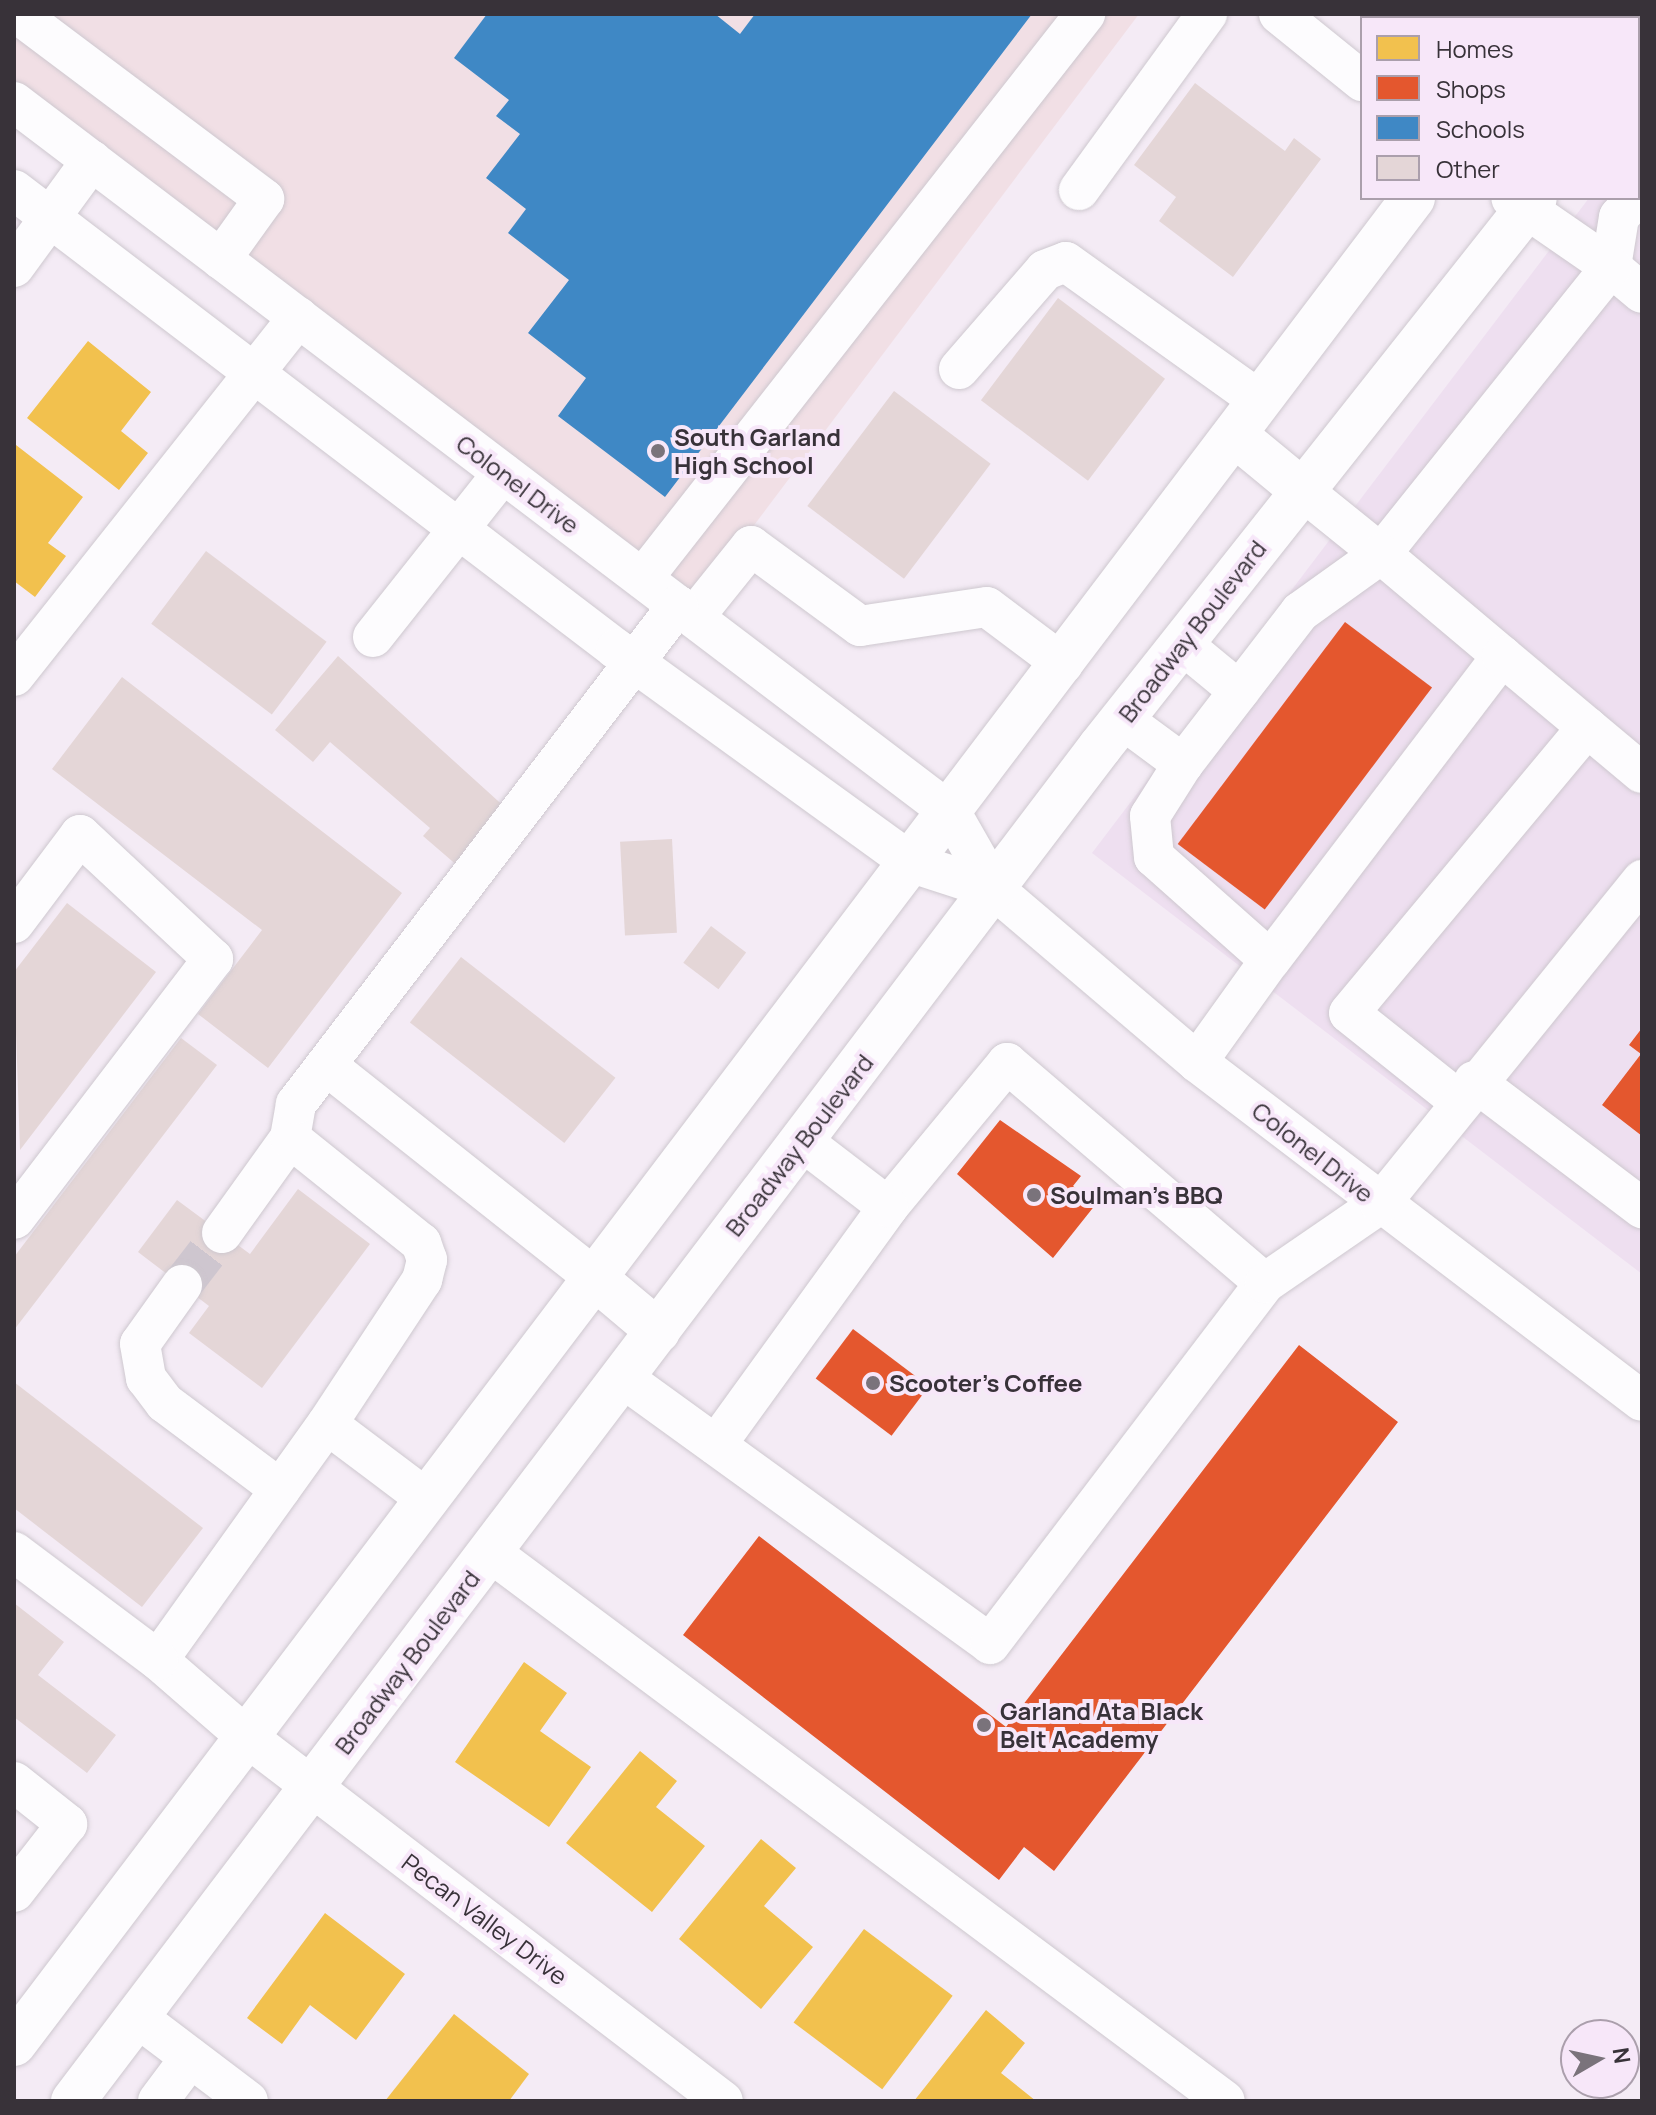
<!DOCTYPE html>
<style>
body{margin:0}
#map{position:relative;width:1656px;height:2115px;overflow:hidden;background:#f4ebf5;font-family:Manrope,sans-serif}
div>[style]{position:absolute}
.built>*{inset:0;background:#eedff0}
.education>*{inset:0;background:#f1dfe5}
.homes>*{inset:0;background:#f2c14e;transform-origin:0 0}
.shops>*{inset:0;background:#e4572e;transform-origin:0 0}
.schools>*{inset:0;background:#3f88c5}
.building>*{inset:0;background:#e4d6d7;transform-origin:0 0}
.minor-tunnel>*{height:40px;margin-top:-20px;transform-origin:0;background:repeating-linear-gradient(90deg,#cec6cf 0 40px,transparent 0 60px)}
.roads{filter:drop-shadow(0 0 2px #cec8cf) drop-shadow(0 0 2px #cec8cf)}
.minor>*{height:40px;margin:-20px;padding:0 20px;transform-origin:20px;border-radius:20px;background:#fdfcfe}
.major>*{height:44px;margin:-22px;padding:0 22px;transform-origin:22px;border-radius:22px;background:#fdfcfe}
.dots>*{width:22px;height:22px;translate:-50% -50%;box-sizing:border-box;border:4px solid #f7e7f9;border-radius:50%}
span{translate:-50% -50%;white-space:nowrap;text-align:center;line-height:1.15;-webkit-text-stroke:8px #f7e7f9;paint-order:stroke}
.poi-label{font-size:24px;color:#383239;font-weight:700}
.left{translate:0 -50%;text-align:left}
.street-label{font-size:24px;color:#383239}
.frame{position:absolute;inset:0;border:16px solid #383239;pointer-events:none}
.legend{position:absolute;left:1360px;top:16px;width:280px;height:184px;box-sizing:border-box;background:#f7e7f9;border:2px solid #ab9fac;margin:0;padding:10px 14px;list-style:none;font-size:24px;color:#383239}
.legend li{display:flex;align-items:center;gap:16px;height:40px}
.legend b{width:40px;border:2px solid #ab9fac}
.north{position:absolute;left:1560px;top:2019px;width:80px;height:80px;box-sizing:border-box;background:#f7e7f9;border:2px solid #ab9fac;border-radius:50%;rotate:81deg;font-size:22px;font-weight:700;line-height:32px;text-align:center;color:#383239}
.north::after{content:'';display:block;margin:auto;width:28px;height:36px;background:#7a737b;clip-path:polygon(50% 0,100% 100%,50% 72%,0 100%)}
</style>
<div id="map">
<div class="built">
<div style="clip-path:polygon(1642px 128px,1642px 1274px,1092px 853px,1589px 198px,1638px 198px)"></div>
</div>
<div class="education">
<div style="clip-path:polygon(14px 14px,1139px 14px,700px 597px,14px 79px)"></div>
</div>
<div class="homes">
<div style="clip-path:polygon(88px 341px,151px 392px,121px 431px,148px 453px,119px 490px,27px 418px)"></div>
<div style="clip-path:polygon(16px 445px,83px 497px,48px 543px,66px 556px,35px 597px,14px 581px)"></div>
<div style="clip-path:polygon(524px 1662px,567px 1693px,540px 1731px,591px 1767px,549px 1827px,455px 1762px)"></div>
<div style="clip-path:polygon(640px 1751px,677px 1781px,656px 1807px,705px 1846px,652px 1912px,566px 1843px)"></div>
<div style="clip-path:polygon(761px 1839px,796px 1868px,764px 1906px,813px 1947px,761px 2009px,679px 1939px)"></div>
<div style="clip-path:polygon(325px 1913px,405px 1974px,356px 2040px,310px 2005px,282px 2044px,247px 2018px)"></div>
<div style="left:864px;top:1929px;width:111px;height:117px;rotate:37deg"></div>
<div style="clip-path:polygon(986px 2010px,1025px 2043px,1001px 2073px,1036px 2101px,914px 2101px)"></div>
<div style="clip-path:polygon(454px 2014px,529px 2074px,509px 2101px,385px 2101px)"></div>
</div>
<div class="shops">
<div style="left:1345px;top:622px;width:109px;height:278px;rotate:37deg"></div>
<div style="clip-path:polygon(1642px 1028px,1642px 1136px,1602px 1105px,1641px 1054px,1629px 1045px)"></div>
<div style="clip-path:polygon(1000px 1120px,1081px 1176px,1073px 1186px,1096px 1204px,1053px 1258px,957px 1174px)"></div>
<div style="left:853px;top:1329px;width:95px;height:62px;rotate:37deg"></div>
<div style="clip-path:polygon(1299px 1345px,1398px 1422px,1054px 1871px,1024px 1847px,999px 1880px,683px 1635px,759px 1536px,1006px 1727px)"></div>
</div>
<div class="schools">
<div style="clip-path:polygon(487px 14px,715px 14px,740px 34px,755px 14px,1032px 14px,665px 497px,558px 416px,586px 378px,528px 333px,569px 280px,508px 233px,526px 209px,486px 178px,520px 134px,496px 116px,509px 100px,454px 58px)"></div>
</div>
<div class="building">
<div style="clip-path:polygon(1195px 83px,1285px 151px,1294px 138px,1321px 159px,1233px 277px,1159px 221px,1176px 197px,1134px 165px)"></div>
<div style="left:1058px;top:298px;width:134px;height:128px;rotate:37deg"></div>
<div style="left:894px;top:391px;width:121px;height:144px;rotate:37deg"></div>
<div style="left:206px;top:551px;width:151px;height:91px;rotate:37deg"></div>
<div style="clip-path:polygon(338px 656px,508px 810px,459px 867px,423px 836px,430px 828px,330px 742px,313px 762px,275px 730px)"></div>
<div style="clip-path:polygon(122px 677px,402px 893px,268px 1068px,198px 1014px,262px 930px,52px 769px)"></div>
<div style="left:672px;top:839px;width:94px;height:52px;rotate:87deg"></div>
<div style="clip-path:polygon(67px 903px,156px 972px,20px 1150px,14px 972px)"></div>
<div style="left:711px;top:926px;width:44px;height:46px;rotate:37deg"></div>
<div style="left:461px;top:957px;width:196px;height:83px;rotate:38deg"></div>
<div style="clip-path:polygon(181px 1038px,217px 1065px,14px 1330px,14px 1257px)"></div>
<div style="clip-path:polygon(298px 1189px,370px 1244px,262px 1388px,189px 1333px,209px 1306px,138px 1252px,177px 1200px,250px 1254px)"></div>
<div style="clip-path:polygon(14px 1382px,203px 1528px,142px 1607px,14px 1508px)"></div>
<div style="clip-path:polygon(14px 1603px,64px 1642px,38px 1675px,116px 1735px,87px 1773px,14px 1717px)"></div>
</div>
<div class="minor-tunnel">
<div style="left:182px;top:1285px;width:66px;rotate:-52.4deg"></div>
</div>
<div class="roads">
<div class="minor">
<div style="left:18px;top:14px;width:308px;rotate:36.9deg"></div>
<div style="left:264px;top:199px;width:74px;rotate:125.6deg"></div>
<div style="left:1279px;top:14px;width:107px;rotate:38.9deg"></div>
<div style="left:1426px;top:14px;width:6px;rotate:39deg"></div>
<div style="left:1507px;top:14px;width:6px;rotate:39deg"></div>
<div style="left:1466px;top:18px;width:5px;rotate:-53deg"></div>
<div style="left:14px;top:102px;width:1176px;rotate:37.19deg"></div>
<div style="left:951px;top:813px;width:89px;rotate:60.3deg"></div>
<div style="left:995px;top:890px;width:265px;rotate:40.4deg"></div>
<div style="left:1197px;top:1062px;width:559px;rotate:37.3deg"></div>
<div style="left:14px;top:190px;width:757px;rotate:37.32deg"></div>
<div style="left:616px;top:649px;width:365px;rotate:35.9deg"></div>
<div style="left:912px;top:863px;width:87px;rotate:18deg"></div>
<div style="left:1079px;top:190px;width:218px;rotate:-54deg"></div>
<div style="left:1636px;top:198px;width:25px;rotate:132deg"></div>
<div style="left:1619px;top:217px;width:51px;rotate:99.1deg"></div>
<div style="left:1611px;top:267px;width:40px;rotate:40deg"></div>
<div style="left:14px;top:267px;width:132px;rotate:-53.9deg"></div>
<div style="left:959px;top:369px;width:131px;rotate:-49deg"></div>
<div style="left:1045px;top:270px;width:22px;rotate:-21deg"></div>
<div style="left:1066px;top:262px;width:239px;rotate:35.6deg"></div>
<div style="left:1303px;top:491px;width:100px;rotate:38.9deg"></div>
<div style="left:1381px;top:554px;width:368px;rotate:-51.3deg"></div>
<div style="left:1611px;top:267px;width:121px;rotate:-145.4deg"></div>
<div style="left:643px;top:578px;width:717px;rotate:-51.91deg"></div>
<div style="left:694px;top:617px;width:91px;rotate:-51.2deg"></div>
<div style="left:751px;top:546px;width:135px;rotate:36.3deg"></div>
<div style="left:860px;top:626px;width:128px;rotate:-8.5deg"></div>
<div style="left:987px;top:607px;width:95px;rotate:36.9deg"></div>
<div style="left:373px;top:637px;width:209px;rotate:-51.6deg"></div>
<div style="left:1182px;top:644px;width:74px;rotate:39.5deg"></div>
<div style="left:1502px;top:656px;width:382px;rotate:127.3deg"></div>
<div style="left:1270px;top:960px;width:155px;rotate:-138.4deg"></div>
<div style="left:1154px;top:857px;width:41px;rotate:-95.6deg"></div>
<div style="left:1150px;top:816px;width:62px;rotate:-57.6deg"></div>
<div style="left:1183px;top:764px;width:192px;rotate:-52.4deg"></div>
<div style="left:1300px;top:612px;width:100px;rotate:-35.6deg"></div>
<div style="left:1381px;top:554px;width:158px;rotate:40.1deg"></div>
<div style="left:1502px;top:656px;width:182px;rotate:39.9deg"></div>
<div style="left:14px;top:676px;width:458px;rotate:-51.6deg"></div>
<div style="left:1122px;top:719px;width:76px;rotate:36.4deg"></div>
<div style="left:14px;top:923px;width:110px;rotate:-53.1deg"></div>
<div style="left:80px;top:835px;width:182px;rotate:43deg"></div>
<div style="left:213px;top:959px;width:327px;rotate:127.4deg"></div>
<div style="left:1197px;top:1062px;width:125px;rotate:-54.4deg"></div>
<div style="left:326px;top:1065px;width:345px;rotate:38.4deg"></div>
<div style="left:1474px;top:1081px;width:211px;rotate:37.1deg"></div>
<div style="left:1458px;top:1100px;width:139px;rotate:-141.4deg"></div>
<div style="left:1349px;top:1013px;width:372px;rotate:-50.2deg"></div>
<div style="left:888px;top:1207px;width:187px;rotate:-50.4deg"></div>
<div style="left:1007px;top:1063px;width:339px;rotate:40.5deg"></div>
<div style="left:222px;top:1233px;width:117px;rotate:-54.4deg"></div>
<div style="left:182px;top:1285px;width:72px;rotate:125.4deg"></div>
<div style="left:140px;top:1344px;width:35px;rotate:80deg"></div>
<div style="left:146px;top:1378px;width:31px;rotate:53deg"></div>
<div style="left:165px;top:1403px;width:144px;rotate:36.8deg"></div>
<div style="left:623px;top:1378px;width:453px;rotate:35.9deg"></div>
<div style="left:990px;top:1644px;width:454px;rotate:-52.7deg"></div>
<div style="left:1265px;top:1283px;width:140px;rotate:-34.5deg"></div>
<div style="left:1380px;top:1204px;width:417px;rotate:-51deg"></div>
<div style="left:327px;top:1424px;width:173px;rotate:-56.6deg"></div>
<div style="left:422px;top:1280px;width:21px;rotate:-76deg"></div>
<div style="left:427px;top:1260px;width:18px;rotate:-109deg"></div>
<div style="left:421px;top:1243px;width:168px;rotate:-141.3deg"></div>
<div style="left:290px;top:1138px;width:35px;rotate:-80deg"></div>
<div style="left:296px;top:1104px;width:628px;rotate:-52.56deg"></div>
<div style="left:716px;top:1445px;width:294px;rotate:-54.1deg"></div>
<div style="left:888px;top:1207px;width:108px;rotate:-142.5deg"></div>
<div style="left:428px;top:1500px;width:126px;rotate:-143deg"></div>
<div style="left:327px;top:1424px;width:290px;rotate:125.6deg"></div>
<div style="left:158px;top:1660px;width:118px;rotate:40.9deg"></div>
<div style="left:247px;top:1737px;width:599px;rotate:37.41deg"></div>
<div style="left:14px;top:1552px;width:180px;rotate:36.9deg"></div>
<div style="left:490px;top:1552px;width:917px;rotate:36.76deg"></div>
<div style="left:14px;top:1782px;width:68px;rotate:38.4deg"></div>
<div style="left:67px;top:1824px;width:86px;rotate:127.9deg"></div>
<div style="left:137px;top:2017px;width:139px;rotate:37.1deg"></div>
<div style="left:158px;top:2101px;width:54px;rotate:-53.3deg"></div>
</div>
<div class="major">
<div style="left:1548px;top:18px;width:5px;rotate:-53deg"></div>
<div style="left:1638px;top:53px;width:6px;rotate:-51deg"></div>
<div style="left:1235px;top:435px;width:88px;rotate:39.5deg"></div>
<div style="left:596px;top:1279px;width:81px;rotate:40deg"></div>
<div style="left:14px;top:2044px;width:2316px;rotate:-52.84deg"></div>
<div style="left:73px;top:2101px;width:1699px;rotate:-52.82deg"></div>
<div style="left:1100px;top:747px;width:700px;rotate:-51.61deg"></div>
</div>
</div>
<div class="dots">
<div style="left:658px;top:451px;background:#7a737b"></div>
<div style="left:1034px;top:1195px;background:#7a737b"></div>
<div style="left:873px;top:1383px;background:#7a737b"></div>
<div style="left:984px;top:1725px;background:#7a737b"></div>
</div>
<div class="poi-label">
<span class="left" style="left:674px;top:451px">South Garland<br>High School</span>
<span class="left" style="left:1050px;top:1195px">Soulman's BBQ</span>
<span class="left" style="left:889px;top:1383px">Scooter's Coffee</span>
<span class="left" style="left:1000px;top:1725px">Garland Ata Black<br>Belt Academy</span>
</div>
<div class="street-label">
<span style="left:518px;top:484px;rotate:37deg">Colonel Drive</span>
<span style="left:1192px;top:631px;rotate:-52deg">Broadway Boulevard</span>
<span style="left:799px;top:1145px;rotate:-52deg">Broadway Boulevard</span>
<span style="left:1313px;top:1152px;rotate:38deg">Colonel Drive</span>
<span style="left:407px;top:1662px;rotate:-53deg">Broadway Boulevard</span>
<span style="left:485px;top:1919px;rotate:37deg">Pecan Valley Drive</span>
</div>
<div class="frame"></div>
<ul class="legend">
<li><b style="height:22px;background:#f2c14e"></b>Homes</li>
<li><b style="height:22px;background:#e4572e"></b>Shops</li>
<li><b style="height:22px;background:#3f88c5"></b>Schools</li>
<li><b style="height:22px;background:#e4d6d7"></b>Other</li>
</ul>
<div class="north">N</div>
</div>
